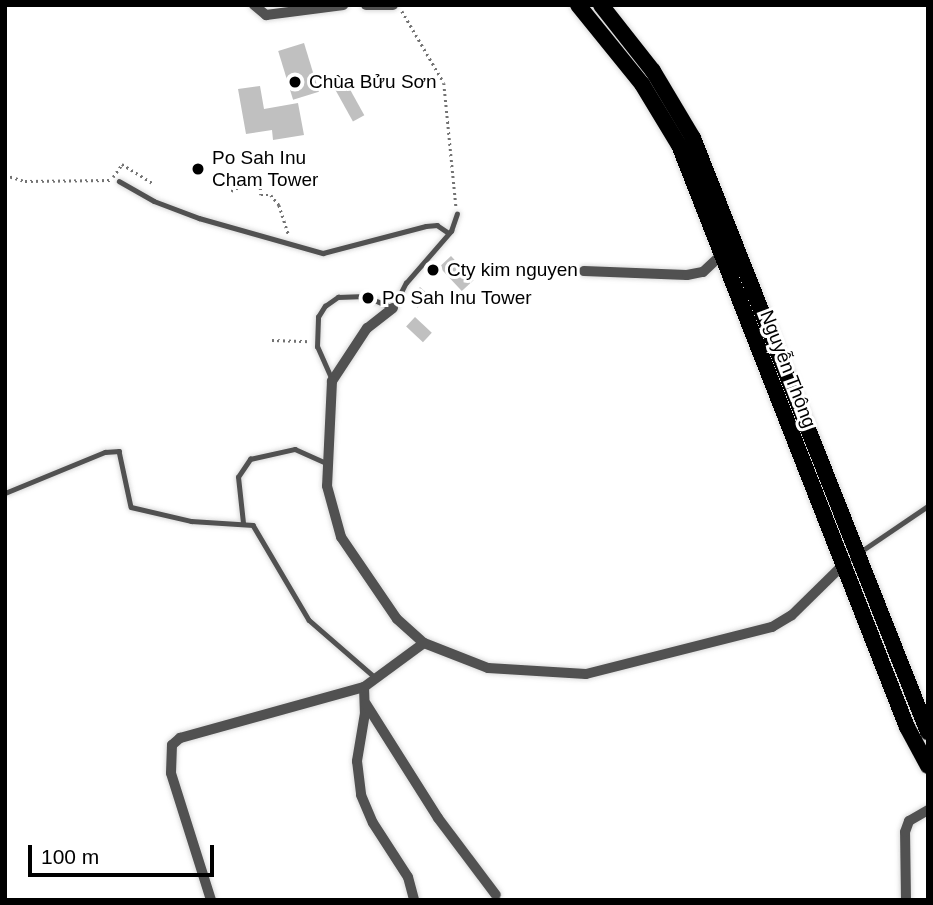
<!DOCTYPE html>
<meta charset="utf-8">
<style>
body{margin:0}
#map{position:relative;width:933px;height:905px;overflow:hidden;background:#fff;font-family:Helvetica,sans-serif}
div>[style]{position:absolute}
.building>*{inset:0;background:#c0c0c0;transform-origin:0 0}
.path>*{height:2.5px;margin-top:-1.25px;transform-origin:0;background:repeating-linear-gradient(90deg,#737373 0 2px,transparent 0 5.5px)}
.roads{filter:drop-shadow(0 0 2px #dbdbdb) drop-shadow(0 0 2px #dbdbdb)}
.service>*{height:4.5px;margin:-2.25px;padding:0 2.25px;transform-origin:2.25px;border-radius:2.25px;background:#515151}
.minor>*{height:10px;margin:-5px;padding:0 5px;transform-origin:5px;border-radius:5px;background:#515151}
.primary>*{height:16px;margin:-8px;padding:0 8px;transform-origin:8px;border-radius:8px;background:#000}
.dots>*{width:19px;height:19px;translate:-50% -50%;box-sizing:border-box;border:4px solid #fff;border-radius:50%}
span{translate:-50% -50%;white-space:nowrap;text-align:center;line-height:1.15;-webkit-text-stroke:6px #fff;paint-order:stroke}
.poi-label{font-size:19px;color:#000}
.left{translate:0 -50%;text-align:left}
.street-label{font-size:19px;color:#000}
.frame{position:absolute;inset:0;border:7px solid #000;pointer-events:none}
.scale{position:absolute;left:28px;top:845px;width:186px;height:32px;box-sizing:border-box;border:4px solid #000;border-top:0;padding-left:9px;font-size:21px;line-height:24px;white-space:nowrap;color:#000;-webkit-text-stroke:5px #fff;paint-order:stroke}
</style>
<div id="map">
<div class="building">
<div style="left:304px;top:43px;width:51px;height:27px;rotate:73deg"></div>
<div style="left:342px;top:75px;width:46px;height:13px;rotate:61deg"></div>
<div style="clip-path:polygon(260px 86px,264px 109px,298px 103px,304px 135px,273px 140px,272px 130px,246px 134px,238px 89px)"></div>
<div style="left:451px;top:256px;width:33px;height:16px;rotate:47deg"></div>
<div style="left:420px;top:287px;width:12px;height:17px;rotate:42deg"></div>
<div style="left:415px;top:317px;width:23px;height:13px;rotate:43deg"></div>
</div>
<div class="path">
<div style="left:402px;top:11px;width:83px;rotate:59.7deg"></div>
<div style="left:444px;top:83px;width:124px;rotate:84.4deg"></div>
<div style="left:5px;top:175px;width:21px;rotate:17deg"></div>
<div style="left:25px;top:181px;width:87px;rotate:-0.7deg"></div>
<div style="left:113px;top:177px;width:16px;rotate:-55deg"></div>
<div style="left:122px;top:164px;width:36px;rotate:32deg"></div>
<div style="left:231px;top:191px;width:32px;rotate:-26deg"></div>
<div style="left:260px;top:177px;width:18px;rotate:87deg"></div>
<div style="left:261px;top:195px;width:10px"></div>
<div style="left:271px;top:195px;width:13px;rotate:51deg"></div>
<div style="left:279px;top:205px;width:32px;rotate:72deg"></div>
<div style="left:272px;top:340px;width:38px;rotate:2deg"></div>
</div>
<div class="roads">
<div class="service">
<div style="left:119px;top:181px;width:40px;rotate:29.7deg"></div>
<div style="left:154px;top:201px;width:48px;rotate:20.7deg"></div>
<div style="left:199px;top:218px;width:129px;rotate:15.8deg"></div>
<div style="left:323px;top:253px;width:106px;rotate:-14.7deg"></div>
<div style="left:426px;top:226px;width:11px;rotate:-5deg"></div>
<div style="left:437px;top:225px;width:14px;rotate:34deg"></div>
<div style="left:332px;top:380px;width:36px;rotate:-114deg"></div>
<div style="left:317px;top:347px;width:30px;rotate:-88deg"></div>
<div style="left:318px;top:317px;width:13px;rotate:-58deg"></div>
<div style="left:325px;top:306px;width:16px;rotate:-35deg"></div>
<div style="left:338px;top:297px;width:27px;rotate:-2deg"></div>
<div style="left:365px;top:296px;width:30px;rotate:23deg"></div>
<div style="left:393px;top:308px;width:28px;rotate:-63deg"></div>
<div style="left:406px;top:283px;width:69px;rotate:-49.1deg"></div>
<div style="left:451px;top:231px;width:18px;rotate:-71deg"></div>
<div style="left:5px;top:493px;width:108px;rotate:-22.3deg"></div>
<div style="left:105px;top:452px;width:14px;rotate:-4deg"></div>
<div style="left:119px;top:451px;width:57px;rotate:77.9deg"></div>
<div style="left:131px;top:507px;width:62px;rotate:13.1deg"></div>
<div style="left:191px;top:521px;width:62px;rotate:3.7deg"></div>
<div style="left:253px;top:525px;width:110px;rotate:59.5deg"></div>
<div style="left:309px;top:620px;width:89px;rotate:40.9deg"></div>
<div style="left:243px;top:523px;width:46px;rotate:-96.2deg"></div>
<div style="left:238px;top:477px;width:22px;rotate:-56deg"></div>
<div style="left:250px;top:459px;width:46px;rotate:-12.5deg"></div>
<div style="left:295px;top:449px;width:35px;rotate:24deg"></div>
<div style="left:860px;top:552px;width:82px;rotate:-34.1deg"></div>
</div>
<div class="minor">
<div style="left:254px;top:5px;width:16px;rotate:40deg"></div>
<div style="left:266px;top:15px;width:78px;rotate:-7.4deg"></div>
<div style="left:366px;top:5px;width:27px"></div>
<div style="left:584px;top:271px;width:103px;rotate:2.2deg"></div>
<div style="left:687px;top:275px;width:16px;rotate:-11deg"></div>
<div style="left:703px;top:272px;width:25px;rotate:-43deg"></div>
<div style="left:393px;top:308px;width:33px;rotate:142deg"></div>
<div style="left:367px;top:328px;width:64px;rotate:123.4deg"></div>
<div style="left:332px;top:381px;width:105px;rotate:92.7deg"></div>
<div style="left:327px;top:486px;width:53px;rotate:74.6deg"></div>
<div style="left:341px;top:537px;width:99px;rotate:55.7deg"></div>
<div style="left:397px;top:619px;width:36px;rotate:42deg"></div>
<div style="left:424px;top:643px;width:69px;rotate:21.3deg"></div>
<div style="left:488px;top:668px;width:98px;rotate:3.5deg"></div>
<div style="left:586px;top:674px;width:192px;rotate:-14.2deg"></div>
<div style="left:772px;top:627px;width:23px;rotate:-31deg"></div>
<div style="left:792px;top:615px;width:76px;rotate:-44.5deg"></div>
<div style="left:364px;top:687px;width:26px;rotate:88deg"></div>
<div style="left:365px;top:713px;width:49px;rotate:99.5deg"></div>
<div style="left:357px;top:761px;width:34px;rotate:83deg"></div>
<div style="left:361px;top:795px;width:30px;rotate:67deg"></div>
<div style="left:373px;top:823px;width:64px;rotate:57.1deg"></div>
<div style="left:408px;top:877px;width:24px;rotate:75deg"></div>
<div style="left:366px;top:704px;width:135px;rotate:57.7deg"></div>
<div style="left:438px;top:818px;width:96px;rotate:53deg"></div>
<div style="left:211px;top:900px;width:133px;rotate:-107.5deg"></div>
<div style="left:171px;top:773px;width:28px;rotate:-88deg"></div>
<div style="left:172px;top:745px;width:11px;rotate:-41deg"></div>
<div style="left:180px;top:738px;width:191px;rotate:-15.5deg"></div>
<div style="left:364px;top:687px;width:74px;rotate:-36.3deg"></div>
<div style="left:906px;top:900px;width:68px;rotate:-90.8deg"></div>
<div style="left:905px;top:832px;width:12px;rotate:-70deg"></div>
<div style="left:909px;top:821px;width:22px;rotate:-30deg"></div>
</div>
<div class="primary">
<div style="left:578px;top:5px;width:102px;rotate:51deg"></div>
<div style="left:642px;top:84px;width:71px;rotate:58.8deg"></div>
<div style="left:679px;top:145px;width:625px;rotate:68.61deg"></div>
<div style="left:907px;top:727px;width:44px;rotate:61.7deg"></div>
<div style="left:601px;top:5px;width:84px;rotate:51.8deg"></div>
<div style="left:653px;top:71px;width:78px;rotate:59.2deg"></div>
<div style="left:693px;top:138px;width:639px;rotate:68.42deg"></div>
</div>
</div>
<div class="dots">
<div style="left:295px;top:82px;background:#000"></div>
<div style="left:198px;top:169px;background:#000"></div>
<div style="left:433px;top:270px;background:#000"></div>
<div style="left:368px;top:298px;background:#000"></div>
</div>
<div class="poi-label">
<span class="left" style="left:309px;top:82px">Chùa Bửu Sơn</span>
<span class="left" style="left:212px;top:169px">Po Sah Inu<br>Cham Tower</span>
<span class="left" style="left:447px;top:270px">Cty kim nguyen</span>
<span class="left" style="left:382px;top:298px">Po Sah Inu Tower</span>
</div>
<div class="street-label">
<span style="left:788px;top:369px;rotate:69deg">Nguyễn Thông</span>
</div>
<div class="frame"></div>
<div class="scale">100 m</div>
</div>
